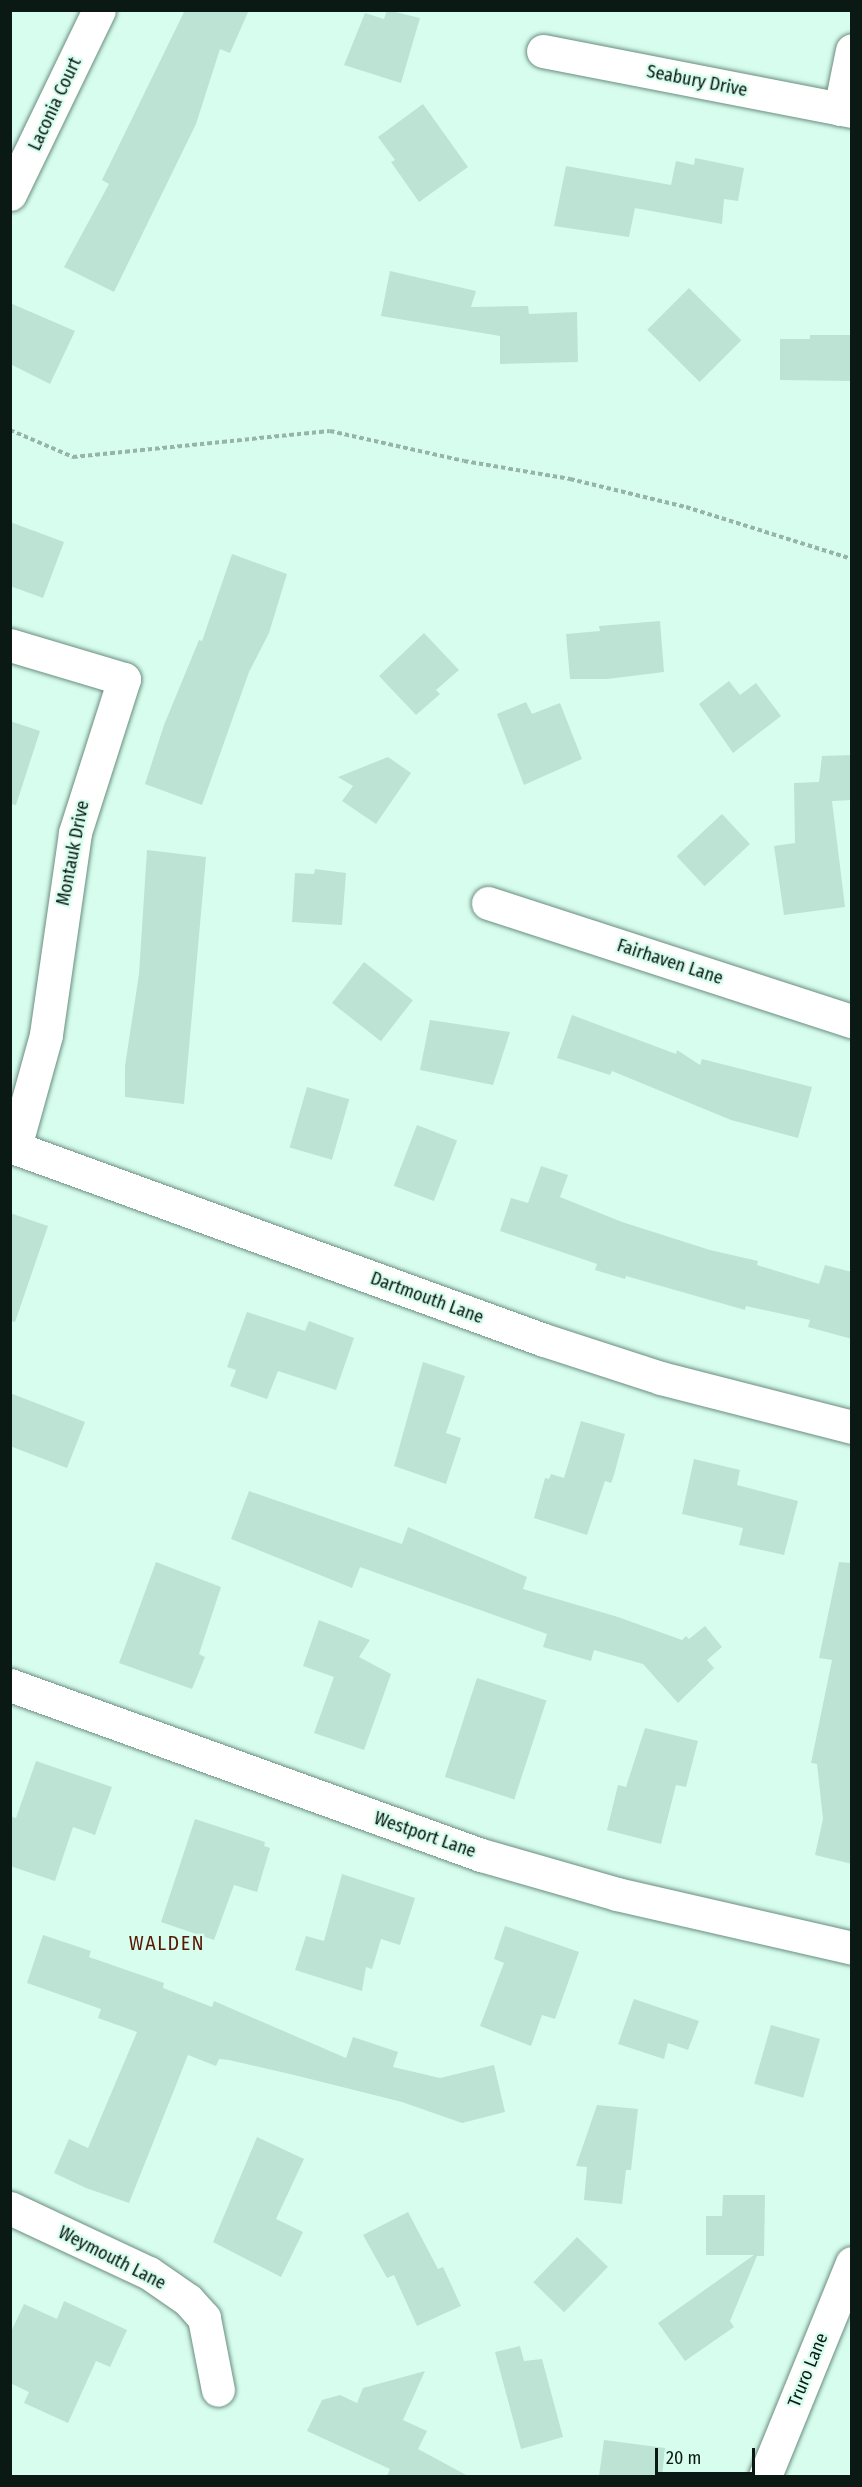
<!DOCTYPE html>
<style>
body{margin:0}
#map{position:relative;width:862px;height:2487px;overflow:hidden;background:#d7fdee;font-family:"Fira Sans Condensed",sans-serif}
div>[style]{position:absolute}
.building>*{inset:0;background:#bde3d4;transform-origin:0 0}
.path>*{height:4px;margin-top:-2px;transform-origin:0;background:repeating-linear-gradient(90deg,#96b5a9 0 4.5px,transparent 0 7.5px)}
.roads{filter:drop-shadow(0 0 2px #6a8d80) drop-shadow(0 0 2px #6a8d80)}
.minor>*{height:33px;margin:-16.5px;padding:0 16.5px;transform-origin:16.5px;border-radius:16.5px;background:#fff}
span{translate:-50% -50%;white-space:nowrap;text-align:center;line-height:1.15;-webkit-text-stroke:4.5px #d7fdee;paint-order:stroke}
.street-label{font-size:18px;color:#0b1914}
.neighbourhood-label{font-size:20px;color:#581702;letter-spacing:1.5px}
.frame{position:absolute;inset:0;border:12px solid #0b1914;pointer-events:none}
.scale{position:absolute;left:655px;top:2448px;width:100px;height:27px;box-sizing:border-box;border:3px solid #0b1914;border-top:0;padding-left:8px;font-size:18px;line-height:21px;white-space:nowrap;color:#0b1914;-webkit-text-stroke:4px #d7fdee;paint-order:stroke}
</style>
<div id="map">
<div class="building">
<div style="clip-path:polygon(185px 10px,249px 10px,230px 53px,220px 49px,196px 124px,114px 292px,64px 267px,109px 184px,102px 180px)"></div>
<div style="clip-path:polygon(387px 10px,420px 18px,401px 83px,344px 65px,365px 13px,384px 19px)"></div>
<div style="clip-path:polygon(423px 104px,468px 167px,419px 202px,391px 162px,395px 160px,378px 137px)"></div>
<div style="clip-path:polygon(695px 158px,744px 168px,738px 201px,724px 199px,722px 224px,635px 208px,629px 237px,554px 226px,566px 166px,671px 185px,676px 161px,694px 165px)"></div>
<div style="clip-path:polygon(390px 271px,476px 291px,471px 307px,528px 306px,529px 314px,577px 312px,578px 362px,500px 364px,500px 336px,381px 316px)"></div>
<div style="left:689px;top:288px;width:74px;height:59px;rotate:45deg"></div>
<div style="clip-path:polygon(10px 303px,75px 331px,50px 384px,10px 364px)"></div>
<div style="clip-path:polygon(810px 335px,852px 335px,852px 381px,780px 380px,780px 339px,810px 339px)"></div>
<div style="clip-path:polygon(10px 522px,64px 542px,43px 598px,10px 586px)"></div>
<div style="clip-path:polygon(232px 554px,287px 574px,269px 633px,249px 672px,202px 805px,145px 784px,164px 725px,199px 640px,202px 641px)"></div>
<div style="clip-path:polygon(660px 621px,664px 672px,607px 679px,570px 679px,566px 634px,600px 631px,599px 626px)"></div>
<div style="clip-path:polygon(424px 633px,459px 670px,436px 690px,440px 694px,416px 715px,379px 676px)"></div>
<div style="clip-path:polygon(729px 681px,740px 695px,756px 683px,781px 716px,733px 753px,699px 704px)"></div>
<div style="clip-path:polygon(526px 702px,532px 714px,560px 703px,582px 759px,524px 785px,497px 714px)"></div>
<div style="clip-path:polygon(10px 721px,40px 731px,16px 805px,10px 804px)"></div>
<div style="clip-path:polygon(852px 755px,852px 800px,832px 801px,845px 907px,784px 915px,774px 846px,795px 843px,794px 783px,819px 782px,822px 756px)"></div>
<div style="clip-path:polygon(388px 757px,411px 773px,376px 824px,342px 801px,353px 786px,338px 777px)"></div>
<div style="left:722px;top:814px;width:41px;height:62px;rotate:47deg"></div>
<div style="clip-path:polygon(147px 850px,206px 857px,184px 1104px,125px 1097px,125px 1066px,139px 974px)"></div>
<div style="clip-path:polygon(315px 869px,346px 873px,342px 925px,292px 922px,295px 873px,314px 874px)"></div>
<div style="left:364px;top:962px;width:62px;height:52px;rotate:38deg"></div>
<div style="clip-path:polygon(572px 1015px,676px 1054px,677px 1050px,700px 1065px,702px 1059px,812px 1087px,798px 1138px,731px 1120px,612px 1071px,610px 1075px,557px 1058px)"></div>
<div style="clip-path:polygon(430px 1020px,510px 1032px,493px 1085px,420px 1070px)"></div>
<div style="left:307px;top:1087px;width:44px;height:63px;rotate:16deg"></div>
<div style="left:417px;top:1125px;width:43px;height:65px;rotate:21deg"></div>
<div style="clip-path:polygon(541px 1166px,568px 1175px,560px 1197px,622px 1222px,710px 1250px,758px 1261px,757px 1265px,819px 1284px,825px 1265px,852px 1272px,852px 1339px,808px 1327px,810px 1320px,746px 1306px,745px 1310px,626px 1276px,625px 1279px,595px 1270px,597px 1264px,500px 1231px,511px 1198px,528px 1203px)"></div>
<div style="clip-path:polygon(10px 1213px,48px 1226px,15px 1322px,10px 1321px)"></div>
<div style="clip-path:polygon(247px 1312px,305px 1331px,309px 1321px,354px 1338px,336px 1390px,278px 1371px,267px 1399px,230px 1386px,236px 1370px,227px 1367px)"></div>
<div style="clip-path:polygon(423px 1362px,465px 1376px,446px 1433px,461px 1438px,446px 1484px,394px 1466px)"></div>
<div style="clip-path:polygon(10px 1393px,85px 1422px,67px 1468px,10px 1446px)"></div>
<div style="clip-path:polygon(581px 1421px,625px 1434px,614px 1475px,611px 1483px,605px 1481px,587px 1535px,534px 1518px,545px 1478px,549px 1479px,551px 1474px,564px 1478px)"></div>
<div style="clip-path:polygon(694px 1459px,740px 1470px,737px 1485px,798px 1501px,784px 1555px,739px 1545px,743px 1528px,682px 1514px)"></div>
<div style="clip-path:polygon(249px 1491px,402px 1544px,408px 1527px,527px 1577px,523px 1589px,618px 1617px,682px 1640px,686px 1636px,689px 1639px,705px 1626px,722px 1647px,707px 1660px,714px 1668px,678px 1703px,643px 1664px,594px 1650px,591px 1661px,543px 1647px,547px 1634px,360px 1567px,352px 1588px,231px 1539px)"></div>
<div style="clip-path:polygon(156px 1562px,221px 1587px,199px 1654px,205px 1657px,192px 1689px,119px 1663px)"></div>
<div style="clip-path:polygon(839px 1562px,852px 1563px,852px 1864px,815px 1855px,823px 1819px,817px 1764px,811px 1763px,832px 1660px,819px 1658px)"></div>
<div style="clip-path:polygon(319px 1620px,370px 1640px,359px 1657px,391px 1674px,364px 1750px,314px 1733px,334px 1677px,303px 1666px)"></div>
<div style="left:477px;top:1678px;width:73px;height:104px;rotate:18deg"></div>
<div style="clip-path:polygon(645px 1728px,698px 1741px,686px 1787px,676px 1785px,661px 1844px,607px 1830px,618px 1785px,626px 1787px)"></div>
<div style="clip-path:polygon(36px 1761px,112px 1787px,95px 1835px,73px 1827px,55px 1881px,10px 1866px,10px 1816px,16px 1818px)"></div>
<div style="clip-path:polygon(195px 1819px,265px 1842px,264px 1846px,270px 1848px,257px 1892px,234px 1885px,214px 1940px,161px 1922px)"></div>
<div style="clip-path:polygon(342px 1874px,415px 1898px,400px 1945px,381px 1939px,372px 1969px,366px 1967px,362px 1991px,295px 1970px,306px 1936px,324px 1941px)"></div>
<div style="clip-path:polygon(505px 1926px,579px 1952px,555px 2019px,542px 2015px,531px 2046px,480px 2026px,504px 1963px,494px 1959px)"></div>
<div style="clip-path:polygon(43px 1935px,91px 1951px,89px 1957px,164px 1983px,163px 1988px,212px 2007px,214px 2001px,346px 2058px,353px 2037px,398px 2052px,393px 2067px,440px 2078px,494px 2065px,505px 2112px,462px 2123px,402px 2102px,294px 2075px,229px 2060px,219px 2059px,216px 2066px,188px 2055px,129px 2203px,86px 2188px,54px 2173px,69px 2139px,88px 2148px,137px 2032px,98px 2018px,101px 2009px,27px 1983px)"></div>
<div style="clip-path:polygon(634px 1999px,699px 2021px,688px 2050px,668px 2043px,664px 2059px,618px 2044px)"></div>
<div style="left:771px;top:2025px;width:51px;height:61px;rotate:16deg"></div>
<div style="clip-path:polygon(597px 2105px,638px 2109px,631px 2170px,626px 2170px,622px 2204px,584px 2200px,587px 2167px,576px 2166px)"></div>
<div style="clip-path:polygon(257px 2137px,304px 2159px,276px 2219px,303px 2232px,281px 2277px,213px 2242px)"></div>
<div style="clip-path:polygon(723px 2195px,765px 2195px,764px 2256px,757px 2256px,730px 2321px,734px 2327px,685px 2361px,658px 2323px,754px 2255px,706px 2255px,706px 2216px,722px 2216px)"></div>
<div style="clip-path:polygon(408px 2212px,438px 2269px,443px 2267px,461px 2306px,417px 2326px,394px 2275px,387px 2278px,363px 2235px)"></div>
<div style="left:577px;top:2237px;width:43px;height:63px;rotate:44deg"></div>
<div style="clip-path:polygon(64px 2301px,127px 2330px,110px 2367px,96px 2361px,68px 2423px,24px 2403px,29px 2392px,10px 2383px,10px 2334px,24px 2304px,57px 2319px)"></div>
<div style="clip-path:polygon(520px 2346px,524px 2361px,542px 2359px,563px 2437px,521px 2449px,495px 2352px)"></div>
<div style="clip-path:polygon(425px 2371px,403px 2420px,427px 2431px,418px 2449px,468px 2476px,387px 2476px,390px 2469px,307px 2431px,322px 2400px,340px 2395px,357px 2403px,363px 2388px)"></div>
<div style="clip-path:polygon(604px 2440px,665px 2448px,662px 2476px,599px 2476px)"></div>
</div>
<div class="path">
<div style="left:10px;top:430px;width:69px;rotate:23.2deg"></div>
<div style="left:73px;top:457px;width:258px;rotate:-5.8deg"></div>
<div style="left:330px;top:431px;width:137px;rotate:12.6deg"></div>
<div style="left:464px;top:461px;width:108px;rotate:9.6deg"></div>
<div style="left:570px;top:479px;width:119px;rotate:13.6deg"></div>
<div style="left:686px;top:507px;width:174px;rotate:17.4deg"></div>
</div>
<div class="roads">
<div class="minor">
<div style="left:543px;top:51px;width:315px;rotate:11deg"></div>
<div style="left:840px;top:109px;width:60px;rotate:-78.5deg"></div>
<div style="left:10px;top:194px;width:204px;rotate:-64.2deg"></div>
<div style="left:10px;top:645px;width:119px;rotate:16.6deg"></div>
<div style="left:124px;top:679px;width:162px;rotate:107.7deg"></div>
<div style="left:75px;top:833px;width:204px;rotate:98.2deg"></div>
<div style="left:46px;top:1035px;width:116px;rotate:105.5deg"></div>
<div style="left:488px;top:903px;width:383px;rotate:18deg"></div>
<div style="left:10px;top:1146px;width:568px;rotate:19.97deg"></div>
<div style="left:544px;top:1340px;width:123px;rotate:18deg"></div>
<div style="left:661px;top:1378px;width:197px;rotate:14.4deg"></div>
<div style="left:10px;top:1685px;width:501px;rotate:19.85deg"></div>
<div style="left:481px;top:1855px;width:141px;rotate:16deg"></div>
<div style="left:617px;top:1894px;width:241px;rotate:12.9deg"></div>
<div style="left:10px;top:2208px;width:153px;rotate:25.1deg"></div>
<div style="left:149px;top:2273px;width:47px;rotate:34.7deg"></div>
<div style="left:188px;top:2300px;width:24px;rotate:48deg"></div>
<div style="left:204px;top:2318px;width:73px;rotate:79deg"></div>
<div style="left:765px;top:2476px;width:230px;rotate:-67.8deg"></div>
</div>
</div>
<div class="street-label">
<span style="left:697px;top:81px;rotate:11deg">Seabury Drive</span>
<span style="left:55px;top:104px;rotate:-65deg">Laconia Court</span>
<span style="left:73px;top:853px;rotate:-79deg">Montauk Drive</span>
<span style="left:670px;top:962px;rotate:18deg">Fairhaven Lane</span>
<span style="left:427px;top:1298px;rotate:20deg">Dartmouth Lane</span>
<span style="left:425px;top:1835px;rotate:19deg">Westport Lane</span>
<span style="left:112px;top:2258px;rotate:27deg">Weymouth Lane</span>
<span style="left:808px;top:2370px;rotate:-68deg">Truro Lane</span>
</div>
<div class="neighbourhood-label">
<span style="left:167px;top:1943px">WALDEN</span>
</div>
<div class="frame"></div>
<div class="scale">20 m</div>
</div>
